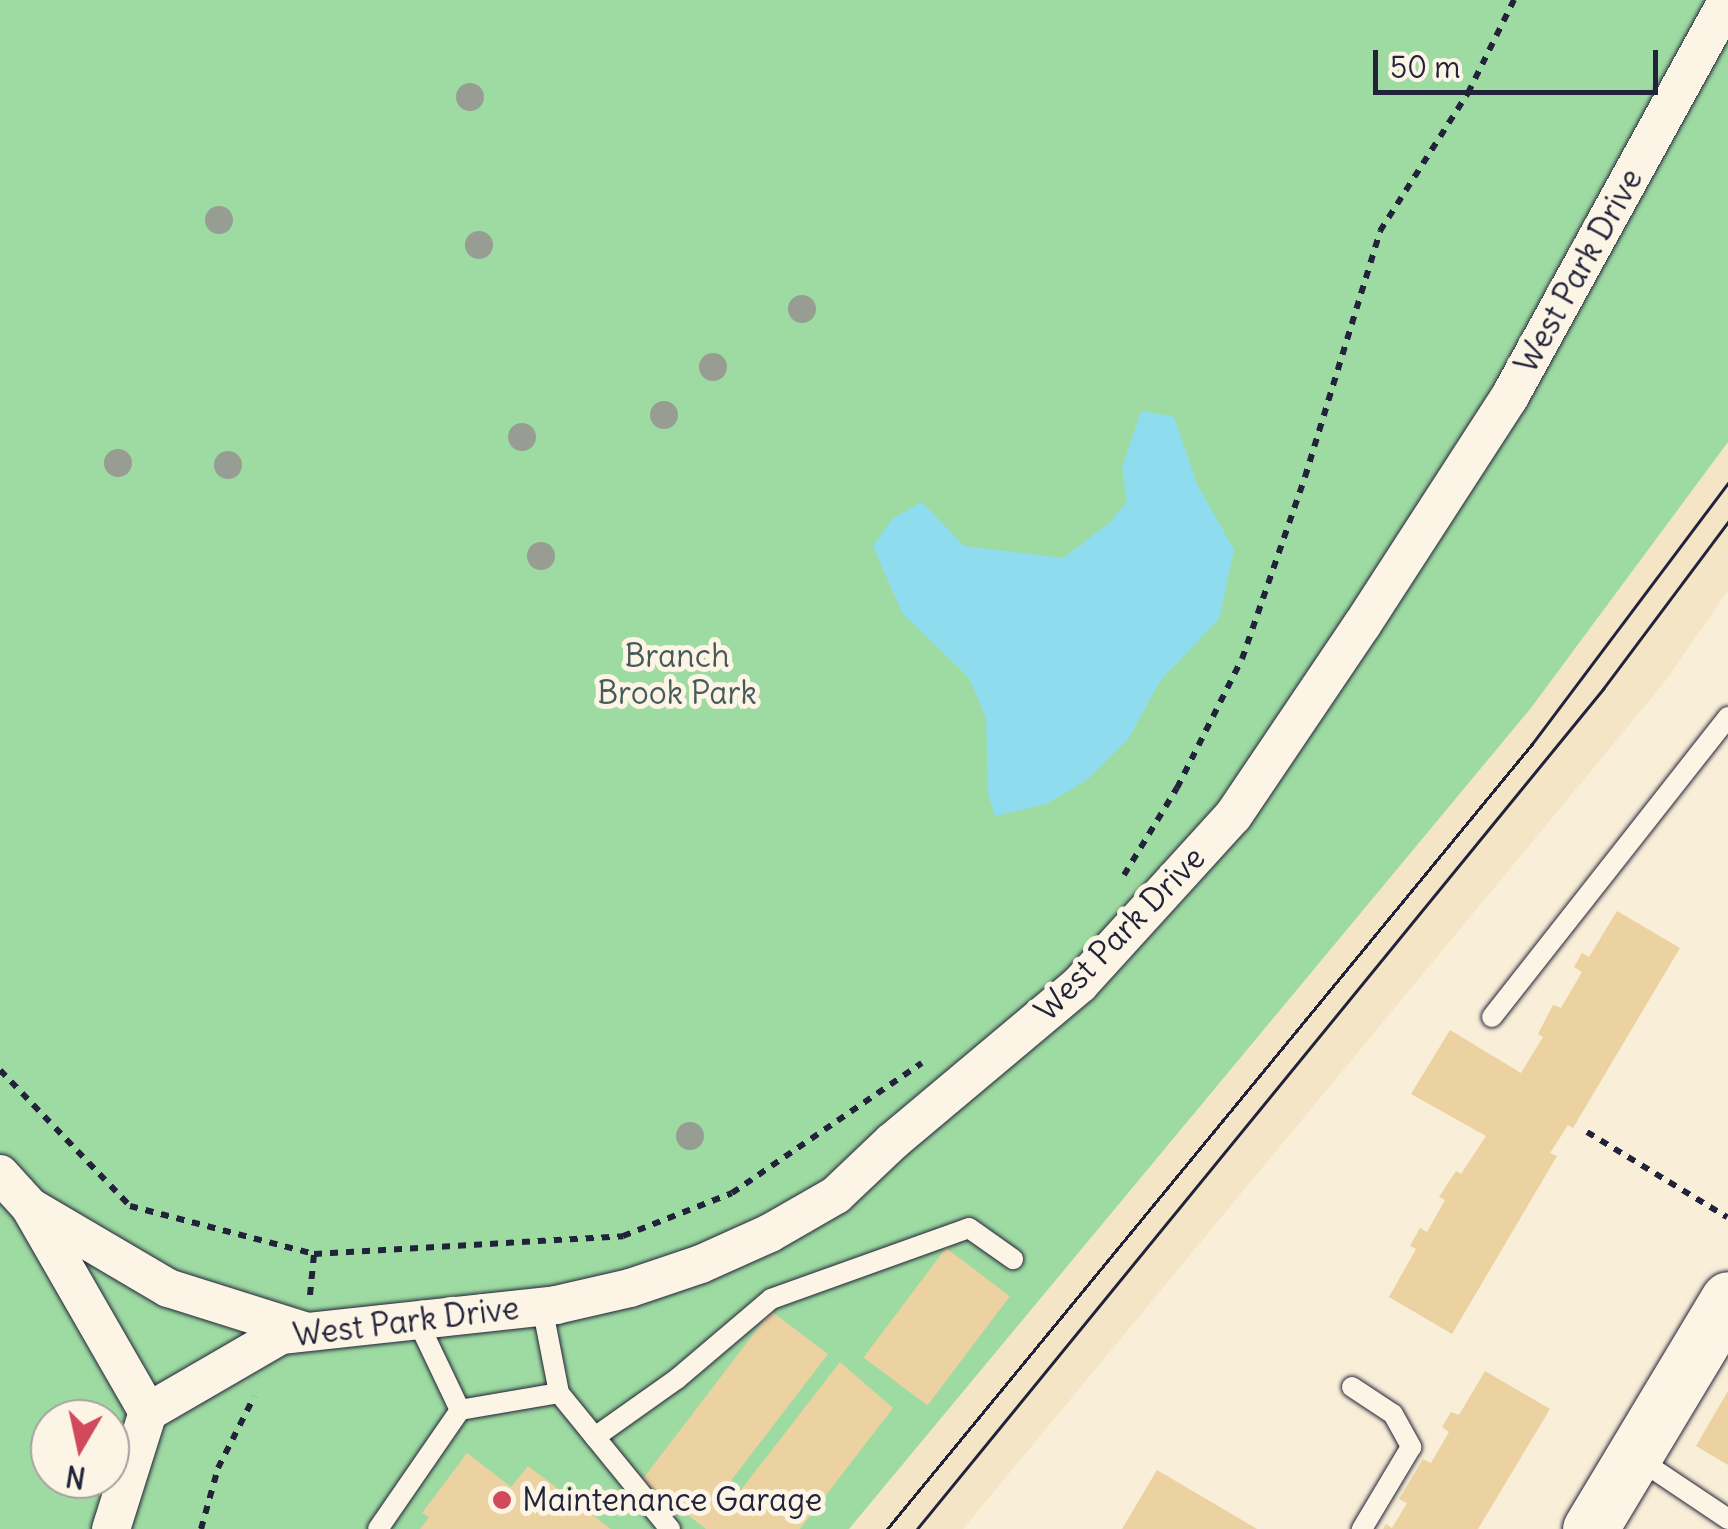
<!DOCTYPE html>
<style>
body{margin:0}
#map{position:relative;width:1728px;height:1529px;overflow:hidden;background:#f9eed7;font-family:Delius,sans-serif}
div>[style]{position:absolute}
.built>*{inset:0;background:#f5e5c7}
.green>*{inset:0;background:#9edba2}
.water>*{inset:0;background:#8fdcee}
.building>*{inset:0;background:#ecd1a1;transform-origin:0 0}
.path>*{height:6px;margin-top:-3px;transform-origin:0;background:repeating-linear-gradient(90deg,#22223b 0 8px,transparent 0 16px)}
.roads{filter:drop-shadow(0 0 2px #22223b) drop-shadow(0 0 2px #22223b)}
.lane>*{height:20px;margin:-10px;padding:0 10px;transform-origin:10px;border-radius:10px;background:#fcf5e5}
.street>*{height:38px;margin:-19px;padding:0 19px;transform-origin:19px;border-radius:19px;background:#fcf5e5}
.secondary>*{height:55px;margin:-27.5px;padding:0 27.5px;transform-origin:27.5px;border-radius:27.5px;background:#fcf5e5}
.tram>*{height:2.5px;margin:-1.25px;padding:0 1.25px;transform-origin:1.25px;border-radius:1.25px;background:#22223b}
.trees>*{width:28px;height:28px;margin:-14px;border-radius:50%;background:#979d92}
.dots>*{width:28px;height:28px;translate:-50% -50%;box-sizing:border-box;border:5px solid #fcf5e5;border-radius:50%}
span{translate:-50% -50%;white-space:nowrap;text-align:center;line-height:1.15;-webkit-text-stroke:10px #fcf5e5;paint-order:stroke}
.street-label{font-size:32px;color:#22223b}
.park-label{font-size:32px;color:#475a5a}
.poi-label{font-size:32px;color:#22223b}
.left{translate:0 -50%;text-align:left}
.north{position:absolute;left:30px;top:1399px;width:100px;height:100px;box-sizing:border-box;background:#fcf5e5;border:2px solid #a5a1a1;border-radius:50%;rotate:189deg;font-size:28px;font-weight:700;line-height:40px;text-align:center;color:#22223b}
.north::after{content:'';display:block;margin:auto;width:35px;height:45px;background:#d1495b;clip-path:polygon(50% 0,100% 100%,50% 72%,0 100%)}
.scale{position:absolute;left:1373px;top:50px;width:285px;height:45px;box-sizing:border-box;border:5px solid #22223b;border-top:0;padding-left:12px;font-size:30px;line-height:35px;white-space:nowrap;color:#22223b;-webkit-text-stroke:8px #fcf5e5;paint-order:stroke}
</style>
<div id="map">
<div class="built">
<div style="clip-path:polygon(1728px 442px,1728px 591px,1663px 684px,963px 1529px,849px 1529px,1531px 708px)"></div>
</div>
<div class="green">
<div style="clip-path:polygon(evenodd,0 0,1728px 0,1728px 442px,1531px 708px,849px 1529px,0 1529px,0 0,50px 1419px,110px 1419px,110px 1479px,50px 1479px,50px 1419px)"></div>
</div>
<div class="water">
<div style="clip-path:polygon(1141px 411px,1174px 417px,1197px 484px,1234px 550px,1219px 619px,1160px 681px,1129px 738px,1087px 780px,1046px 804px,995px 816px,988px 794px,986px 718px,969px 678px,902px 613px,873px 546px,893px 518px,922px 502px,964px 546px,1063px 558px,1109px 523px,1127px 502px,1122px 468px)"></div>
</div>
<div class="building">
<div style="clip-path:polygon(1617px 911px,1680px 948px,1573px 1128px,1568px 1125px,1550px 1153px,1557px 1156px,1452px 1334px,1389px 1297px,1416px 1249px,1410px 1246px,1420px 1228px,1427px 1232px,1445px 1200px,1439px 1197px,1456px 1171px,1461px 1174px,1486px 1136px,1411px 1094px,1450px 1030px,1521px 1073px,1543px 1037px,1538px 1034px,1553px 1005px,1561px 1008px,1582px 972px,1574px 967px,1582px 953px,1589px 957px)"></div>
<div style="left:946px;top:1248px;width:80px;height:137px;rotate:37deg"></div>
<div style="clip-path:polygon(771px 1311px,828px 1354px,720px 1495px,730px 1504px,840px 1362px,893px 1408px,800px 1529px,706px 1529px,642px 1480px)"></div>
<div style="clip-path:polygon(1485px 1371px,1550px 1409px,1478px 1529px,1383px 1529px,1386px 1524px,1392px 1528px,1407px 1503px,1399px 1499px,1423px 1459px,1431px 1463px,1449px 1432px,1442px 1427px,1451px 1412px,1459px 1415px)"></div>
<div style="clip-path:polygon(1728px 1391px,1728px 1465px,1696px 1446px)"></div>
<div style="clip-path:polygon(467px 1453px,511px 1487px,528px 1466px,611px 1529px,420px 1529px,429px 1517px,422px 1513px)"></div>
<div style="clip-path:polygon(1157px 1470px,1257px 1529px,1122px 1529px)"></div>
</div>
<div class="path">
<div style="left:1124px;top:875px;width:102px;rotate:-58.7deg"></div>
<div style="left:1177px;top:788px;width:144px;rotate:-63.3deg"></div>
<div style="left:1242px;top:659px;width:193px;rotate:-70.9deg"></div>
<div style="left:1305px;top:477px;width:257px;rotate:-73deg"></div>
<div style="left:1380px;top:231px;width:164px;rotate:-57.5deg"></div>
<div style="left:1468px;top:93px;width:104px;rotate:-63.7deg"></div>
<div style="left:0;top:1070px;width:188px;rotate:46.3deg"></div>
<div style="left:130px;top:1206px;width:190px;rotate:14.6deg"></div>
<div style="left:314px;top:1254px;width:310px;rotate:-3.3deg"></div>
<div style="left:623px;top:1236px;width:117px;rotate:-21.5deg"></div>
<div style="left:732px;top:1193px;width:230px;rotate:-34.4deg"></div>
<div style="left:1587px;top:1132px;width:164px;rotate:31.3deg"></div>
<div style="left:310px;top:1295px;width:41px;rotate:-84.4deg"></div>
<div style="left:201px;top:1529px;width:63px;rotate:-74.4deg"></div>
<div style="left:218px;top:1468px;width:80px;rotate:-63.1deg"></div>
</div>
<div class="roads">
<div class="lane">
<div style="left:1492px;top:1017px;width:382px;rotate:-51.8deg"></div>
<div style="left:542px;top:1306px;width:89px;rotate:78.9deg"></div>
<div style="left:417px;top:1320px;width:100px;rotate:64.5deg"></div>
<div style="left:1352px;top:1387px;width:49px;rotate:33.4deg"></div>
<div style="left:1393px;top:1414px;width:38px;rotate:61deg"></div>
<div style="left:1411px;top:1447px;width:96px;rotate:120.9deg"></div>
<div style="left:595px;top:1437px;width:100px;rotate:-35.3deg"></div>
<div style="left:677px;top:1379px;width:123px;rotate:-40.4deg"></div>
<div style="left:771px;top:1299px;width:210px;rotate:-19.7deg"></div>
<div style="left:969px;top:1228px;width:54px;rotate:35.2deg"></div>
<div style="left:1634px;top:1456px;width:113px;rotate:33.8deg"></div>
<div style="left:378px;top:1529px;width:145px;rotate:-55.4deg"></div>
<div style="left:460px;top:1410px;width:100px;rotate:-9.7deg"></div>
<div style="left:559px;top:1393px;width:176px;rotate:50.8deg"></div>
</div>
<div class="street">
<div style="left:0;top:1174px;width:45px;rotate:47.7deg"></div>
<div style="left:30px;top:1207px;width:237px;rotate:60.1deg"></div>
<div style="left:148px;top:1412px;width:123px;rotate:107.5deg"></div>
<div style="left:32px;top:1208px;width:158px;rotate:30.5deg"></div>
<div style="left:168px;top:1288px;width:143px;rotate:17.5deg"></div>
<div style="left:148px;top:1412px;width:154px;rotate:-30.1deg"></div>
<div style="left:281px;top:1335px;width:277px;rotate:-6.2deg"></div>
<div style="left:556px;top:1305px;width:76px;rotate:-12.9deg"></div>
<div style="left:630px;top:1288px;width:75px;rotate:-18.7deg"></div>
<div style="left:701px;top:1264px;width:76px;rotate:-24.2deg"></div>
<div style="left:770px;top:1233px;width:76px;rotate:-29.9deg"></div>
<div style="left:836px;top:1195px;width:79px;rotate:-43.5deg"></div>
<div style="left:893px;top:1141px;width:244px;rotate:-40deg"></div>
<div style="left:1080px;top:984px;width:227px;rotate:-47.7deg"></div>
<div style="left:1233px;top:816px;width:230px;rotate:-56deg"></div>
<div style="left:1362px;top:625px;width:270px;rotate:-57.1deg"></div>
<div style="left:1509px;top:398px;width:454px;rotate:-61.2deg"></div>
</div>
<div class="secondary">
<div style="left:1590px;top:1529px;width:268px;rotate:-59deg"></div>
</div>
</div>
<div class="tram">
<div style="left:887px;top:1529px;width:1016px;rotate:-50.59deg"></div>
<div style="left:1532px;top:744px;width:326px;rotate:-53.1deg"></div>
<div style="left:917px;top:1529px;width:1085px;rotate:-50.76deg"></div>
<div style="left:1603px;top:689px;width:209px;rotate:-53.2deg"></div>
</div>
<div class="trees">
<div style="left:470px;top:97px"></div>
<div style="left:219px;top:220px"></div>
<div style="left:479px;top:245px"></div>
<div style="left:802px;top:309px"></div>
<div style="left:713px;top:367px"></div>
<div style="left:664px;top:415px"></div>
<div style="left:522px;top:437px"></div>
<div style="left:118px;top:463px"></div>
<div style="left:228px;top:465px"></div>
<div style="left:541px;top:556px"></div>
<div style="left:690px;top:1136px"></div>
</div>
<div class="dots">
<div style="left:502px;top:1500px;background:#d1495b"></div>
</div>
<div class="street-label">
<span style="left:1579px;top:271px;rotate:-61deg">West Park Drive</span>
<span style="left:1120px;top:934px;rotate:-46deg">West Park Drive</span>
<span style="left:406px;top:1322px;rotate:-7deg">West Park Drive</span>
</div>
<div class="park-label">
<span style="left:677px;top:675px">Branch<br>Brook Park</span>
</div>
<div class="poi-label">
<span class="left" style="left:522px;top:1500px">Maintenance Garage</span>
</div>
<div class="north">N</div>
<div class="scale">50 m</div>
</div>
